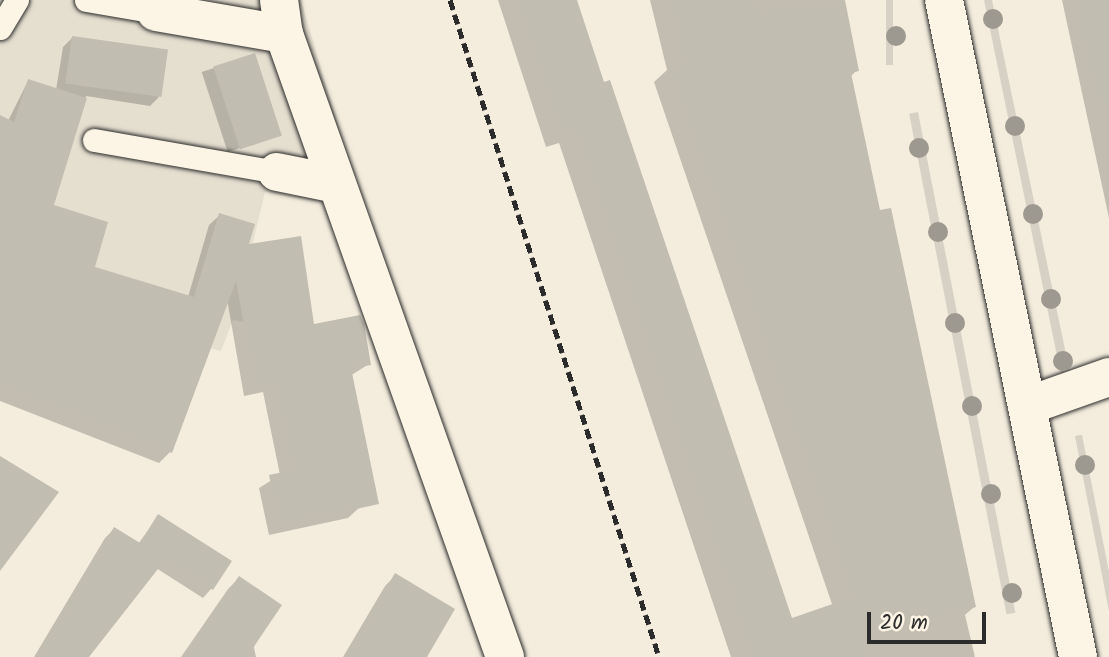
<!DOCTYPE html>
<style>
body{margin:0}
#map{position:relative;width:1109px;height:657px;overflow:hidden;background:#f4edde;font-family:Kalam,sans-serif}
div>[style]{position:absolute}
.built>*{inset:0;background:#e5dfd0}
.green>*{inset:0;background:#d6d1c4;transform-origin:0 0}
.shadow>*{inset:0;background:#0003;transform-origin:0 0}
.building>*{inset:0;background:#c2bdb1;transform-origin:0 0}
.roads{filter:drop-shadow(0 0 2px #2b2b2b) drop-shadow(0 0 2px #2b2b2b)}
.lane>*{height:23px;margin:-11.5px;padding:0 11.5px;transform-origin:11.5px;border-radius:11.5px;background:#fcf5e5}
.street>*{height:38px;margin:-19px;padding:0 19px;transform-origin:19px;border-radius:19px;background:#fcf5e5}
.secondary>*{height:38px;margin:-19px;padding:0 19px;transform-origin:19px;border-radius:19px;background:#fcf5e5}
.rail>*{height:5px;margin-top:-2.5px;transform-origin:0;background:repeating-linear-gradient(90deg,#2b2b2b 0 10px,transparent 0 15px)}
.trees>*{width:20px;height:20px;margin:-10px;border-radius:50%;background:#9d9990}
span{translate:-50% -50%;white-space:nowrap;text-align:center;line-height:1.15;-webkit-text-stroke:5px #fcf5e5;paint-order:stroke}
.scale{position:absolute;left:867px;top:612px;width:119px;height:32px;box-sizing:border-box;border:4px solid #2b2b2b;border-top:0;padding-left:9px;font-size:21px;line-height:24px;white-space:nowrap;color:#2b2b2b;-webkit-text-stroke:5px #fcf5e5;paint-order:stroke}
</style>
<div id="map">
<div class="built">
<div style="clip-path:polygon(0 0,301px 0,343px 143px,320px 202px,265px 192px,245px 276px,249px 323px,233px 320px,221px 351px,0 296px)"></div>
</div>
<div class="green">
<div style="left:886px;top:0;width:7px;height:65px"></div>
<div style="clip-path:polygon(984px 0,992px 0,1071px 378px,1062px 380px)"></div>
<div style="left:918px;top:112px;width:510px;height:9px;rotate:79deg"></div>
<div style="clip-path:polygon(1082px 435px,1109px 572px,1109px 611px,1075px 436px)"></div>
</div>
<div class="shadow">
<div style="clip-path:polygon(498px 0,575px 0,790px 620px,821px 657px,731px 657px,559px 143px,546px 147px)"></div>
<div style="clip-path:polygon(650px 0,843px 0,857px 70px,850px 77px,879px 212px,974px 607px,965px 615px,975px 657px,850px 657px,654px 82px,667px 70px)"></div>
<div style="clip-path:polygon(1062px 0,1109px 0,1109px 218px)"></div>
<div style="clip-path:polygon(72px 38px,159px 97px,150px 106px,86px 96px,52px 206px,92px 268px,188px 297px,209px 225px,220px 215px,313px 326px,369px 364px,350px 376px,360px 507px,348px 518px,269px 535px,259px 488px,280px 475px,263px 392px,244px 396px,227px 299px,170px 452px,159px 463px,0 401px,0 117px,8px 121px,28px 81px,56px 90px,63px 47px)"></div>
<div style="left:254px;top:55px;width:84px;height:55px;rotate:72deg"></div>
<div style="clip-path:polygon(159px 516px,229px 561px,211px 589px,203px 598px,156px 568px,87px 657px,34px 657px,105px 538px,114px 529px,138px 544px)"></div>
<div style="clip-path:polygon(395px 576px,425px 657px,343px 657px,385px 586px)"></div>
<div style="clip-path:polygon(239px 578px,256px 657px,181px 657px,228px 589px)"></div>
</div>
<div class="building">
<div style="clip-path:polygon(516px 0,577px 0,604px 82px,610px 80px,792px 618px,850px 598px,668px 67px,682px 63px,668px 0,758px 0,760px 9px,845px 0,859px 71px,851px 73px,880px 210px,891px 208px,976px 607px,865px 641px,870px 657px,751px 657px,574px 130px,560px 134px)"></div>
<div style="clip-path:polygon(1072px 0,1109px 0,1109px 103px,1095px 104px)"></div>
<div style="left:72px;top:36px;width:97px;height:48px;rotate:8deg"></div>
<div style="left:255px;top:53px;width:87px;height:44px;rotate:72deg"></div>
<div style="clip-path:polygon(28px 79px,87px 98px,54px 205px,108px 222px,95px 267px,194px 297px,219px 213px,255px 224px,249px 244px,301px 236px,314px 324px,360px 315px,364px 324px,371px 365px,351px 368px,379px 504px,279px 526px,269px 475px,292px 470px,273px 383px,255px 386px,236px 281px,172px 453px,0 386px,0 115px,14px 122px)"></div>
<div style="clip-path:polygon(0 456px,59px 492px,0 571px)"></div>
<div style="clip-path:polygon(158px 514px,232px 561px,213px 590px,165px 560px,89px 657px,37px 657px,114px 527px,140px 543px)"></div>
<div style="clip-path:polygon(395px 573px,455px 609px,427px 657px,346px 657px)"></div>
<div style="clip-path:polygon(239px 576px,282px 605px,247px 657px,183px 657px)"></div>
</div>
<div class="roads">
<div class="lane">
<div style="left:86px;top:0;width:71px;rotate:9.7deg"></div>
<div style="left:0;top:28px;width:33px;rotate:-59deg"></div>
<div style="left:94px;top:140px;width:186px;rotate:9.9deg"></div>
</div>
<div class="street">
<div style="left:279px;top:0;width:34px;rotate:82deg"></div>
<div style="left:284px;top:34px;width:661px;rotate:70.47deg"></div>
<div style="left:156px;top:12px;width:130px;rotate:9.8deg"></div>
<div style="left:277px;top:172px;width:60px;rotate:11.5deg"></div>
</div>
<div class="secondary">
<div style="left:944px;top:0;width:671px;rotate:78.47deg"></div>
<div style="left:1027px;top:406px;width:87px;rotate:-19.5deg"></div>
</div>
</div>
<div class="rail">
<div style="left:450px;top:0;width:689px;rotate:72.35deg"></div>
</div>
<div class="trees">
<div style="left:993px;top:19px"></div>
<div style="left:896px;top:36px"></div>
<div style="left:1015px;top:126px"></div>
<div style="left:919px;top:148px"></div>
<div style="left:1033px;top:214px"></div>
<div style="left:938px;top:232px"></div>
<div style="left:1051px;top:299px"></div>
<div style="left:955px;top:323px"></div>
<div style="left:1063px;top:361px"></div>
<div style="left:972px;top:406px"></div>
<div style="left:1085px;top:465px"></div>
<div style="left:991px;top:494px"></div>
<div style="left:1012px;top:593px"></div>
</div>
<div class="scale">20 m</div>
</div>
